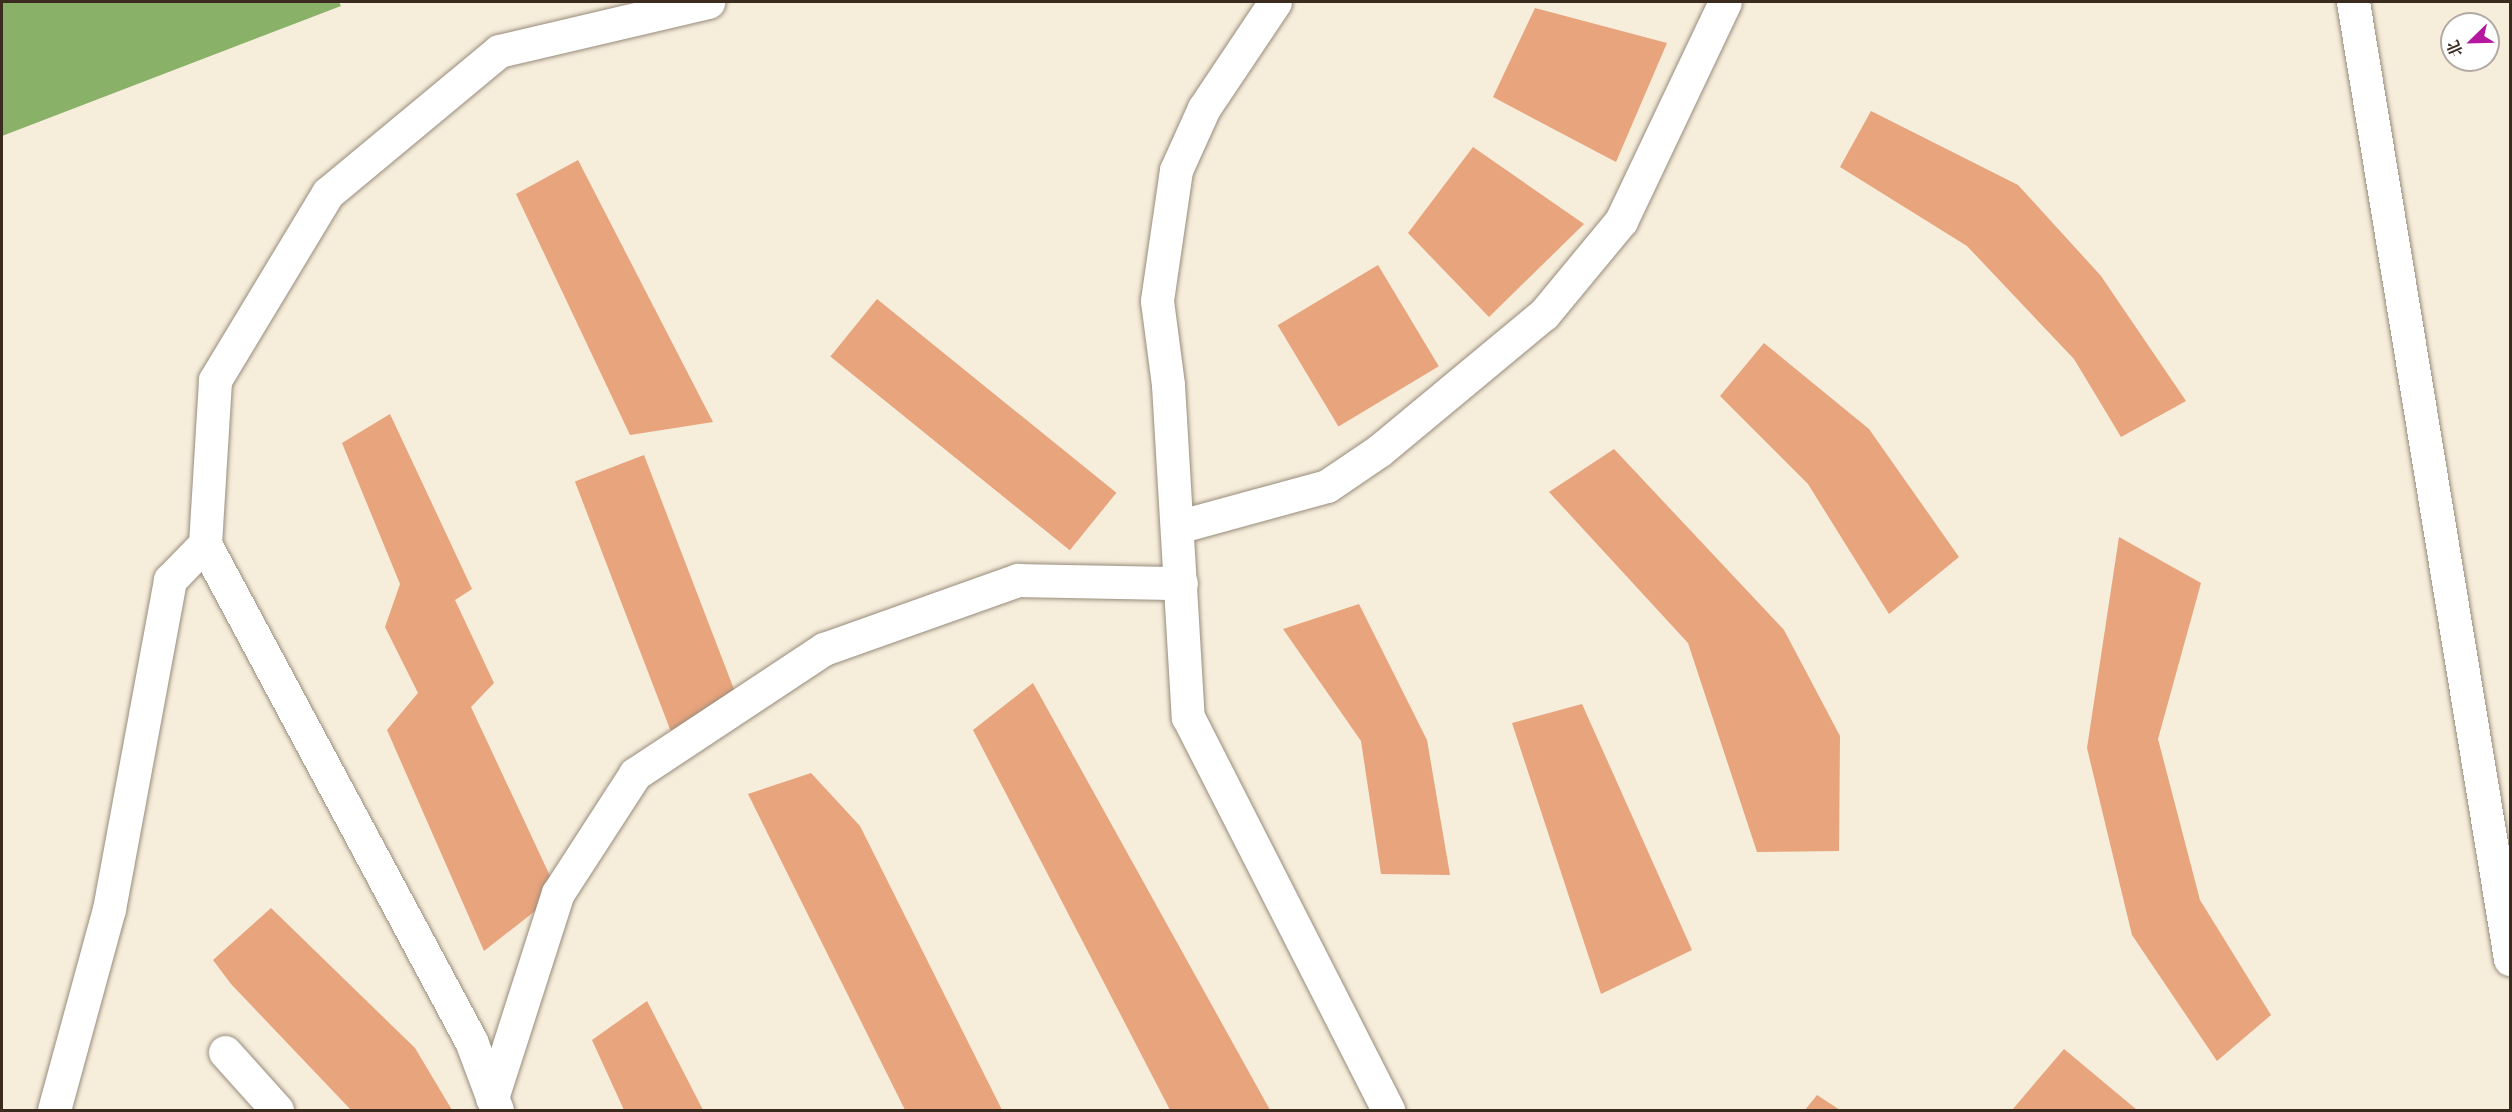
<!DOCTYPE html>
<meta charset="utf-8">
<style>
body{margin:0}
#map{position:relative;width:2512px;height:1112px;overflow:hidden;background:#f6eddb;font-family:Alegreya,"Noto Serif SC",serif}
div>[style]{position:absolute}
.forest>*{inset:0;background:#89b268}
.building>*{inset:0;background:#e7a47d;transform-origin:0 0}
.roads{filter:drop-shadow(0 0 2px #988c7c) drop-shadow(0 0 2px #988c7c)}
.minor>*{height:33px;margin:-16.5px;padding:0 16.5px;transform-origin:16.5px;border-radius:16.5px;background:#fff}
span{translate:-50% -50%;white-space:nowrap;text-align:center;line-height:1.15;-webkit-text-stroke:5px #fff;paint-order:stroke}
.frame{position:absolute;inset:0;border:3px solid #3b2a1e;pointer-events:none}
.north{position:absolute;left:2440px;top:12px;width:60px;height:60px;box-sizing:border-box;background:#fff;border:2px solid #b1aaa5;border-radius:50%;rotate:247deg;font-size:16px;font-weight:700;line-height:24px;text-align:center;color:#3b2a1e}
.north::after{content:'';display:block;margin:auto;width:21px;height:27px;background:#b5179e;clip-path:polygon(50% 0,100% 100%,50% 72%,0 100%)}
</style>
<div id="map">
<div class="forest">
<div style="clip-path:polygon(2px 2px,339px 2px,341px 6px,2px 136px)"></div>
</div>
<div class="building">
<div style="clip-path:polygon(1535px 8px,1667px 43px,1616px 162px,1493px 97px)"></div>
<div style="clip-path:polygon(1871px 111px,2018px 185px,2101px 276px,2186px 401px,2121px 437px,2074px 359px,1967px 246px,1840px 167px)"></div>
<div style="clip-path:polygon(1473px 147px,1584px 224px,1489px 317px,1408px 233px)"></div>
<div style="clip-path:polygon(578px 160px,713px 422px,630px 435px,516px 194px)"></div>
<div style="left:1378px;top:265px;width:118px;height:117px;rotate:59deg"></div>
<div style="left:877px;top:299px;width:308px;height:74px;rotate:39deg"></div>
<div style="clip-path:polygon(1764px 343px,1869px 429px,1959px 557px,1889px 614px,1808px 484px,1720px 396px)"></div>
<div style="clip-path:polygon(390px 414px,472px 589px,455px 600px,494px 683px,471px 707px,558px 893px,484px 951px,387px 730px,418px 693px,385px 627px,400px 584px,342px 443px)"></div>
<div style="clip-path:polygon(1614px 449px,1784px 630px,1840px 736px,1839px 851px,1757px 852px,1688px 643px,1549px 492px)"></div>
<div style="left:644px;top:455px;width:267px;height:74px;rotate:69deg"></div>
<div style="clip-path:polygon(2119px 537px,2201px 583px,2158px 739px,2200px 900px,2271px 1015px,2217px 1061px,2132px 935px,2087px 748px)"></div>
<div style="clip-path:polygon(1359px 604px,1427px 740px,1450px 875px,1381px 874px,1361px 741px,1283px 629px)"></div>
<div style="clip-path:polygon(1033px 683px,1270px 1110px,1170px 1110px,973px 730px)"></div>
<div style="clip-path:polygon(1582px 704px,1692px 950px,1601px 994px,1512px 723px)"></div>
<div style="clip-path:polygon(811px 773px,860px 826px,1002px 1110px,905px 1110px,748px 794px)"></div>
<div style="clip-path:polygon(271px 908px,415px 1048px,452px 1110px,351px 1110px,231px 984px,213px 960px)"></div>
<div style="clip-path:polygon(647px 1001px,703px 1110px,624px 1110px,592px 1040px)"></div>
<div style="clip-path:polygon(2064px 1049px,2137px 1110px,2012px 1110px)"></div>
<div style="clip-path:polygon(1817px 1095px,1840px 1110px,1805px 1110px)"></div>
</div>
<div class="roads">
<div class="minor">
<div style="left:1275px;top:2px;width:128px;rotate:123.8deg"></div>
<div style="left:1204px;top:108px;width:68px;rotate:114.3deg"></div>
<div style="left:1176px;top:170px;width:132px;rotate:98.3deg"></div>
<div style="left:1157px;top:301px;width:85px;rotate:82.5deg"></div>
<div style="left:1168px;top:385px;width:333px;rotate:86.6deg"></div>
<div style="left:1188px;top:717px;width:441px;rotate:63deg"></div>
<div style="left:2353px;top:2px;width:970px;rotate:80.68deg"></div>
<div style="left:1177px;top:527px;width:156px;rotate:-15.3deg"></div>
<div style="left:1327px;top:486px;width:64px;rotate:-34.2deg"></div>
<div style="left:1380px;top:450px;width:213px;rotate:-39.7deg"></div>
<div style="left:1544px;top:314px;width:121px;rotate:-50.4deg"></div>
<div style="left:1621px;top:221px;width:242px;rotate:-64.6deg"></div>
<div style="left:225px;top:1052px;width:78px;rotate:48.1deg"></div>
<div style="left:492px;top:1098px;width:215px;rotate:-72.2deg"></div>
<div style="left:558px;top:893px;width:142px;rotate:-57.1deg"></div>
<div style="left:635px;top:774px;width:227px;rotate:-33.5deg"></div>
<div style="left:824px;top:649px;width:206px;rotate:-19.6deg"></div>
<div style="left:1018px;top:580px;width:163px;rotate:1.1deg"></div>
<div style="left:54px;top:1110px;width:208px;rotate:-74.7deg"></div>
<div style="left:109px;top:909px;width:335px;rotate:-79.5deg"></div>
<div style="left:170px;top:580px;width:50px;rotate:-45.8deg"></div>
<div style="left:497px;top:1110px;width:74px;rotate:-110.6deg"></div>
<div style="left:471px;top:1041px;width:564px;rotate:-118.16deg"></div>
<div style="left:205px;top:544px;width:164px;rotate:-86.5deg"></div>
<div style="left:215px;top:380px;width:218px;rotate:-58.9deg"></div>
<div style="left:328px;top:193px;width:222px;rotate:-39.7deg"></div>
<div style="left:499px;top:51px;width:215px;rotate:-13.2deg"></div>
</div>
</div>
<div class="frame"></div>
<div class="north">北</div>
</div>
